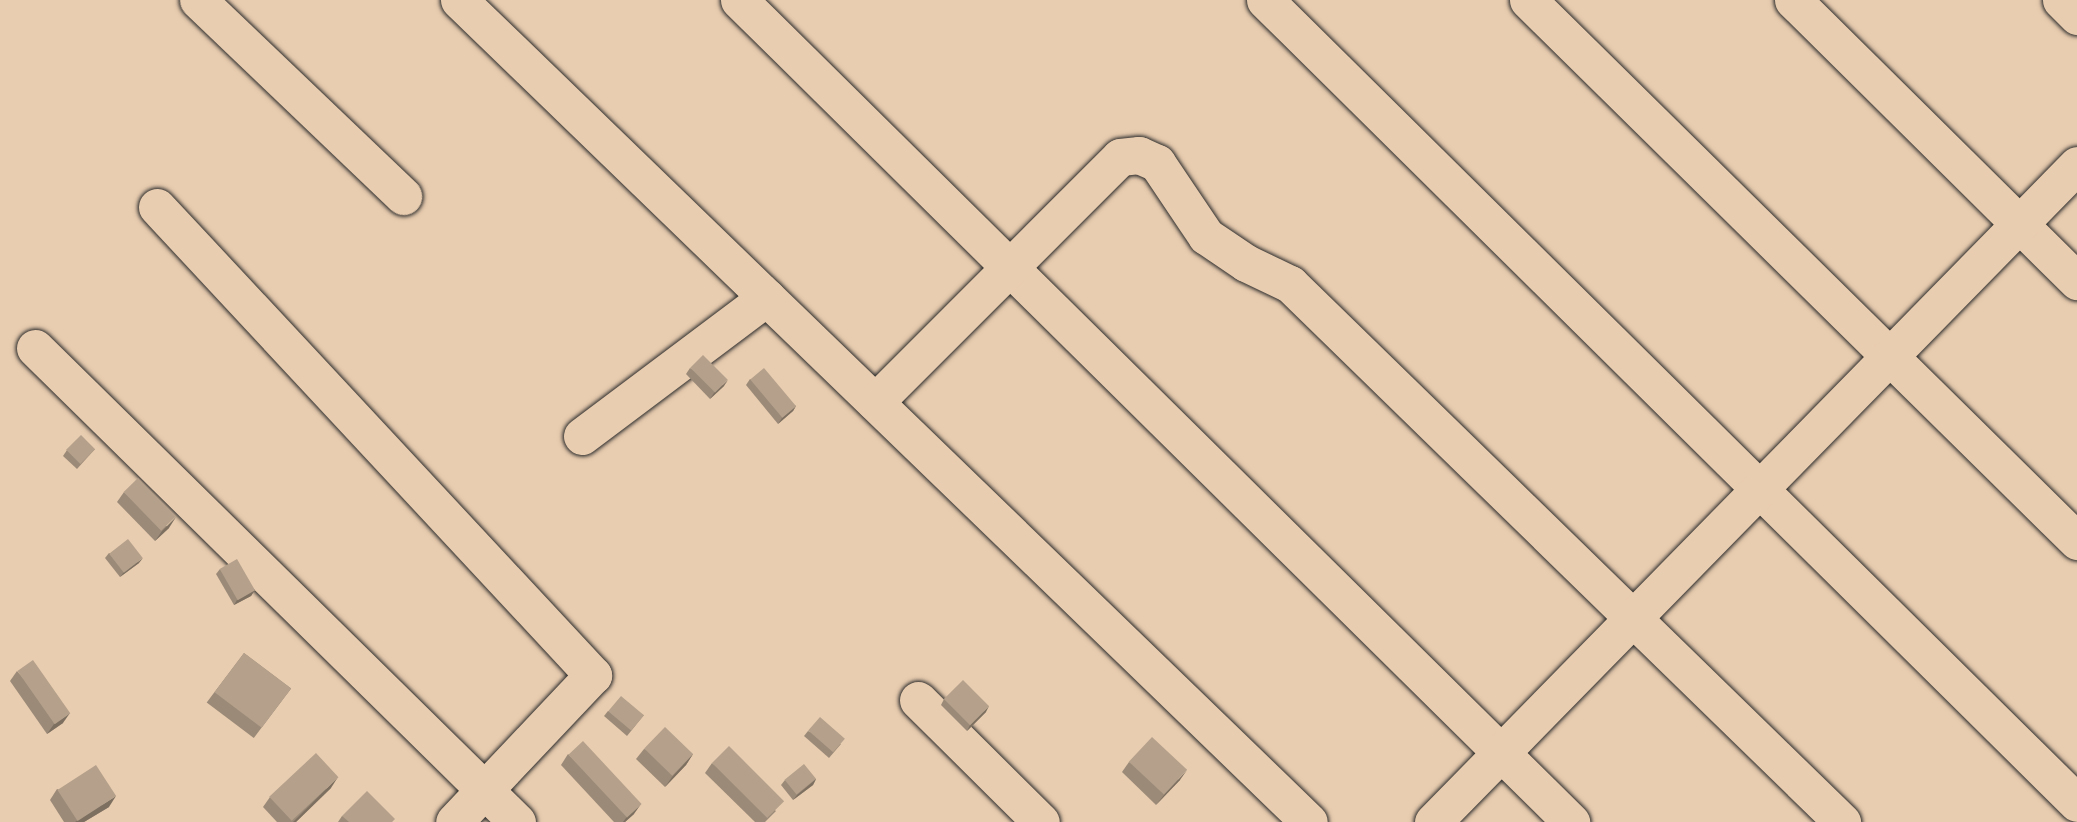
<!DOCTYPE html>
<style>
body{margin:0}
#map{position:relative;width:2077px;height:822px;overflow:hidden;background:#e9cdb0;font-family:"Shantell Sans",sans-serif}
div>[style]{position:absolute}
.roads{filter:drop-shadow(0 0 2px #2b2b2b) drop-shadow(0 0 2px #2b2b2b)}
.minor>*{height:37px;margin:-18.5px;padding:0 18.5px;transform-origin:18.5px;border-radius:18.5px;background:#e9cdb0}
.wall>*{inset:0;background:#9b8a78;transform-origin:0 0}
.shaded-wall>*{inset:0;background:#7e7061}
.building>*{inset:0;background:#b4a08b;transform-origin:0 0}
span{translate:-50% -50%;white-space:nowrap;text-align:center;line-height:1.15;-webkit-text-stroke:6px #e9cdb0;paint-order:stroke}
</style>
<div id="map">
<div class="roads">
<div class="minor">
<div style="left:198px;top:0;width:284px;rotate:43.7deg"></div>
<div style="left:459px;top:0;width:1182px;rotate:44.04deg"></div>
<div style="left:739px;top:0;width:1170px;rotate:44.65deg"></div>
<div style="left:1265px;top:0;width:1142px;rotate:44.68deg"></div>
<div style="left:1528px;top:0;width:771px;rotate:44.58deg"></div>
<div style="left:1793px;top:0;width:400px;rotate:44.7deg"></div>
<div style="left:2061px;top:0;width:23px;rotate:45deg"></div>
<div style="left:157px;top:207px;width:640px;rotate:47.03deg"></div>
<div style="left:593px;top:675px;width:202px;rotate:133.4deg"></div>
<div style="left:35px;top:348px;width:676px;rotate:44.52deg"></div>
<div style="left:875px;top:402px;width:346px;rotate:-45deg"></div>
<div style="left:1120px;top:157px;width:19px;rotate:-6deg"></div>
<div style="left:1139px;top:155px;width:20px;rotate:24deg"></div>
<div style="left:1157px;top:163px;width:88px;rotate:56.1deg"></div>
<div style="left:1206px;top:236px;width:48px;rotate:34deg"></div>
<div style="left:1246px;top:263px;width:49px;rotate:25.5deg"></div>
<div style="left:1290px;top:284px;width:771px;rotate:44.26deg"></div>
<div style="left:582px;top:436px;width:231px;rotate:-36.9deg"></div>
<div style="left:918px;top:700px;width:173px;rotate:44.8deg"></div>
<div style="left:1433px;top:822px;width:920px;rotate:-45.57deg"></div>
</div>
</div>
<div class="wall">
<div style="clip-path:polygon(690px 368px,724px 386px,710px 399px,686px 374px)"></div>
<div style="clip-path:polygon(750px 379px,796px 406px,793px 411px,778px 424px,746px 385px)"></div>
<div style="clip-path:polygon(95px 449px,77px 469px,63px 456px,67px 450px)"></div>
<div style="clip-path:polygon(124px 492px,169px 528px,155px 541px,117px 502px)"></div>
<div style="clip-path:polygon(109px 553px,139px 563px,120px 577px,105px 558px)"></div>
<div style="clip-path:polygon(220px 569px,255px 590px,251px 596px,234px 605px,216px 574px)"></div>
<div style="left:244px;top:653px;width:59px;height:62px;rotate:37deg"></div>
<div style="clip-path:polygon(17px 671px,63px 723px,47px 734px,10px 681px)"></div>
<div style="clip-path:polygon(944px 699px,986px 712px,967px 731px,941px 705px)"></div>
<div style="clip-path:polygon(608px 711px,644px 715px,627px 736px,604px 716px)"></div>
<div style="clip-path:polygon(808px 731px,841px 744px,829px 758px,804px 736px)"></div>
<div style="clip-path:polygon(644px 749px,693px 754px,686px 765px,665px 787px,636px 759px)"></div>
<div style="clip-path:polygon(568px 754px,634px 814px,625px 822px,614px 822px,561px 765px)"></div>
<div style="clip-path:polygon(1129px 762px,1180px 780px,1156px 805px,1122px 772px)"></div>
<div style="clip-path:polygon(712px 763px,776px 811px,765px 822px,755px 822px,705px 773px)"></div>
<div style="clip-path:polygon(816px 779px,813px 785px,793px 800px,781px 785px,785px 780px)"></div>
<div style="clip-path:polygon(331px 788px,296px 822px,277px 822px,263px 807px,270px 797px)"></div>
<div style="clip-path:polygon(57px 789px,109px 807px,84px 822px,64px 822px,50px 800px)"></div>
<div style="clip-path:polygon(342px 816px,393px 822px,338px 822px)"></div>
</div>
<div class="shaded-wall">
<div style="clip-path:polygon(728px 380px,724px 386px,710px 399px,714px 393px)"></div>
<div style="clip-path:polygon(796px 406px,793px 411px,778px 424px,782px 418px)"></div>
<div style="clip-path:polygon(176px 517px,169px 528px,155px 541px,162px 531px)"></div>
<div style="clip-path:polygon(143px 558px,139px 563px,120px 577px,124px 572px)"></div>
<div style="clip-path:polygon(255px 590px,251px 596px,234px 605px,237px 600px)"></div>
<div style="clip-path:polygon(989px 706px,986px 712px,967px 731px,970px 725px)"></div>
<div style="clip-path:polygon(70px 713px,63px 723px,47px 734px,54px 724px)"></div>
<div style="clip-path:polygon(693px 754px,686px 765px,665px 787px,672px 777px)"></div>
<div style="clip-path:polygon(1187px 770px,1180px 780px,1156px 805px,1164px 795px)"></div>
<div style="clip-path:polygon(338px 777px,331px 788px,296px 822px,293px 822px)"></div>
<div style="clip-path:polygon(816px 779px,813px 785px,793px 800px,797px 795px)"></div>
<div style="clip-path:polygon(116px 796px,109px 807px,84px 822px,75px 822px)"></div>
<div style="clip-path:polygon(641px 804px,634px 814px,625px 822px,623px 822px,626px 818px)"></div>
</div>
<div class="building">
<div style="left:703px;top:355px;width:35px;height:18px;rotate:45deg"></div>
<div style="left:764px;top:368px;width:50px;height:18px;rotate:50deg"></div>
<div style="left:81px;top:435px;width:20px;height:21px;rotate:45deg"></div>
<div style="left:138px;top:478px;width:54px;height:20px;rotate:46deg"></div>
<div style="left:128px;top:539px;width:24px;height:24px;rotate:52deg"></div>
<div style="left:237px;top:559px;width:36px;height:20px;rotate:60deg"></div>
<div style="left:244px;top:653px;width:59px;height:49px;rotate:37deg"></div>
<div style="left:33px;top:660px;width:65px;height:19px;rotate:55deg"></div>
<div style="left:963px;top:680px;width:37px;height:27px;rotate:45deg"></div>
<div style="left:621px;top:696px;width:30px;height:20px;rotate:40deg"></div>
<div style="left:820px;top:717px;width:33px;height:18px;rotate:41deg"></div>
<div style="left:665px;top:727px;width:39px;height:30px;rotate:44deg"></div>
<div style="left:1152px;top:737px;width:48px;height:34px;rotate:43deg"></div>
<div style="left:583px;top:741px;width:86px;height:20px;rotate:47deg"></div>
<div style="left:729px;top:746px;width:78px;height:24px;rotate:45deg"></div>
<div style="left:316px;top:753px;width:33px;height:64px;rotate:47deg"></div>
<div style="left:804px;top:764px;width:19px;height:25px;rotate:51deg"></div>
<div style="left:96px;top:765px;width:37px;height:46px;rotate:57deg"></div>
<div style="clip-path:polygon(367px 791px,395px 819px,392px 822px,349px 822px,342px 816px)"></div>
</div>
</div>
